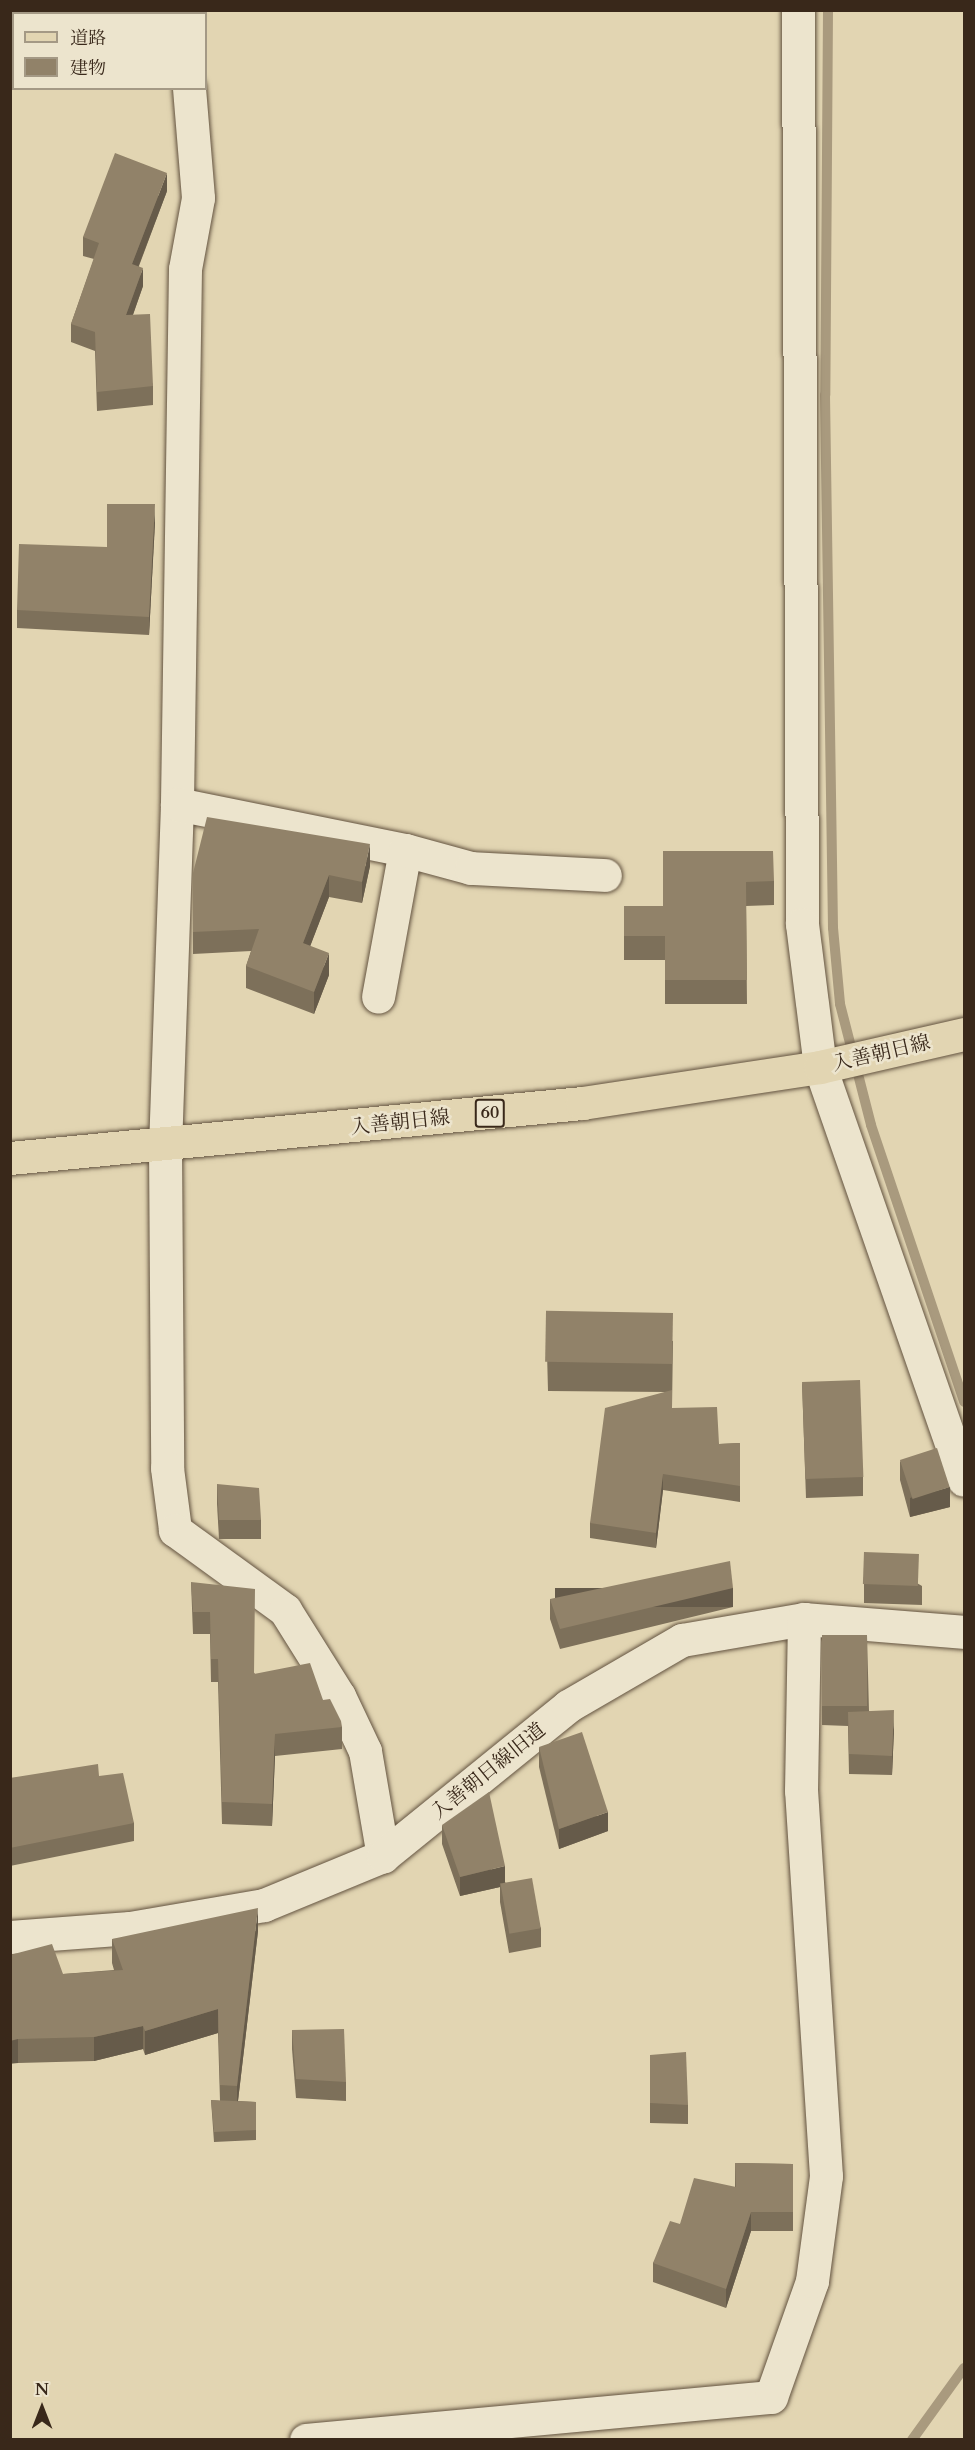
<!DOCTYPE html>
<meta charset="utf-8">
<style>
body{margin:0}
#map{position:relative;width:975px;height:2450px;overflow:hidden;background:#e2d5b2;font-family:Cardo,"Noto Serif JP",serif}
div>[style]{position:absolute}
.stream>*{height:10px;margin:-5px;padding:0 5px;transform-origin:5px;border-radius:5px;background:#a99a7e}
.roads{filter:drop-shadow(0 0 2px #635340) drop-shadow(0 0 2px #635340)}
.minor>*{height:33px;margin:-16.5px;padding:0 16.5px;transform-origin:16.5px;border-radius:16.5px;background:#ece4cd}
.major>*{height:33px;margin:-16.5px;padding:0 16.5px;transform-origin:16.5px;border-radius:16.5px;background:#e2d5b2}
.wall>*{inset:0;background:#7d705a}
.shaded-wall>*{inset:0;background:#665b4a;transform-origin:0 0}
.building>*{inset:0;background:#918269;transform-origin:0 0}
span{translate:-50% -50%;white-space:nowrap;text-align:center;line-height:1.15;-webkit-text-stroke:5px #ece4cd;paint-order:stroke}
.shield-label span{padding:2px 4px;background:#ece4cd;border:2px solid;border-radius:4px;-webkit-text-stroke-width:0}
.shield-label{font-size:18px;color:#39281a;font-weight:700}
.street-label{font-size:20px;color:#39281a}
.frame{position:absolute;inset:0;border:12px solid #39281a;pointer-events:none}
.legend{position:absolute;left:12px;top:12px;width:195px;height:78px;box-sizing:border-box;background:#ece4cd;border:2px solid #a49985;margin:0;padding:8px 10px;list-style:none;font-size:18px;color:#39281a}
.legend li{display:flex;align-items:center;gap:12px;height:30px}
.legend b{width:30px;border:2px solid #a49985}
.north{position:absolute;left:12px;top:2378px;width:60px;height:60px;-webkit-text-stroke:4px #ece4cd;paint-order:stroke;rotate:0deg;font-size:16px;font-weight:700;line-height:24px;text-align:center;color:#39281a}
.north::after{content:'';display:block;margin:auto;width:21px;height:27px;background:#39281a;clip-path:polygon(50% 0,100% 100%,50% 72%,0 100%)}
</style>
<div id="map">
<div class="stream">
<div style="left:828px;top:10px;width:385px;rotate:90.4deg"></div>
<div style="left:825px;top:395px;width:533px;rotate:89.14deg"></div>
<div style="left:833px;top:928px;width:76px;rotate:84.7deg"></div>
<div style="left:840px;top:1004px;width:125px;rotate:75.6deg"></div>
<div style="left:871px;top:1125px;width:292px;rotate:71.4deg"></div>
<div style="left:912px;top:2440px;width:89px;rotate:-54.2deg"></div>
</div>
<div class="roads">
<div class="minor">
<div style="left:184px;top:10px;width:4px;rotate:90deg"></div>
<div style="left:798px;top:10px;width:914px;rotate:89.75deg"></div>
<div style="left:802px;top:924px;width:144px;rotate:82.8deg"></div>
<div style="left:820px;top:1067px;width:437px;rotate:70.8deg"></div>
<div style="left:189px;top:88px;width:110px;rotate:85.3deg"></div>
<div style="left:198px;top:198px;width:72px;rotate:100.4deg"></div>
<div style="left:185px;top:269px;width:535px;rotate:90.86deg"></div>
<div style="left:177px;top:804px;width:342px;rotate:92deg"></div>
<div style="left:165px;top:1146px;width:322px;rotate:89.6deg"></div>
<div style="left:167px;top:1468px;width:63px;rotate:82.6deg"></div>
<div style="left:175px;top:1530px;width:136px;rotate:36deg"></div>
<div style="left:285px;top:1610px;width:102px;rotate:57.9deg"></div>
<div style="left:339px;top:1696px;width:61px;rotate:64.7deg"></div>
<div style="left:365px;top:1751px;width:107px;rotate:80.3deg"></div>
<div style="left:177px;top:804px;width:233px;rotate:11.4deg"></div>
<div style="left:405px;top:850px;width:149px;rotate:100.4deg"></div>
<div style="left:405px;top:850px;width:68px;rotate:15.3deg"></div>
<div style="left:471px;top:868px;width:134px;rotate:3deg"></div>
<div style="left:10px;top:1937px;width:120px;rotate:-4.3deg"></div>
<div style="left:130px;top:1928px;width:136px;rotate:-9.7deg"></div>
<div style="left:264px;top:1905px;width:129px;rotate:-22.4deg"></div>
<div style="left:383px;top:1856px;width:238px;rotate:-39deg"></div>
<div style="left:568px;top:1706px;width:132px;rotate:-30.1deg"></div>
<div style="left:682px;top:1640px;width:124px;rotate:-9.8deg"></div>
<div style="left:804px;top:1619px;width:161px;rotate:4.6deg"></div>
<div style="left:306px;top:2440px;width:467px;rotate:-5.3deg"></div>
<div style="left:771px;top:2397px;width:123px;rotate:-70.5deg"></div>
<div style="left:812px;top:2281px;width:106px;rotate:-82.4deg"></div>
<div style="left:826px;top:2176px;width:386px;rotate:-93.7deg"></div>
<div style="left:801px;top:1791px;width:172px;rotate:-89deg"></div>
</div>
<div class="major">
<div style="left:10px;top:1158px;width:575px;rotate:-5.49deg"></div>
<div style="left:582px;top:1103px;width:241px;rotate:-8.6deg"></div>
<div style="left:820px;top:1067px;width:148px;rotate:-12.9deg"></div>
</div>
</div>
<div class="wall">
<div style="clip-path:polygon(10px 10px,30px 10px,30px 14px,14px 14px,14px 15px,10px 15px)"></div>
<div style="clip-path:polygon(167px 191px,139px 266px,143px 286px,133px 315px,153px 386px,153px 405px,97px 411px,95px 351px,71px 342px,71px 324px,94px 259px,83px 256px,83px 237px)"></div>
<div style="clip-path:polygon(155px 522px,149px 635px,17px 628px,17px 610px,107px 547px)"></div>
<div style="clip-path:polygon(663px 851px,774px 881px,774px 905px,746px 906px,747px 1004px,665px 1004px,665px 960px,624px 960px,624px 906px,663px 906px)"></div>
<div style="clip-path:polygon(370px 866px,362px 903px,329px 897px,310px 946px,329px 975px,314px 1014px,246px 988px,246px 966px,251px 951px,193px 954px,193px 873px)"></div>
<div style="clip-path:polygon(546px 1315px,673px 1341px,672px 1408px,719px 1444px,740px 1443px,740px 1502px,663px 1490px,656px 1548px,590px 1538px,590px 1523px,666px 1392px,548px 1391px)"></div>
<div style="clip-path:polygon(802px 1383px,863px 1477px,863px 1496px,806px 1498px)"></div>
<div style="clip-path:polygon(900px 1461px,950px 1507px,910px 1517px,900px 1480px)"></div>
<div style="clip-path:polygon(217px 1484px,261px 1520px,261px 1539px,219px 1539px,217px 1504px)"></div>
<div style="clip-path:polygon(864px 1552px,922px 1586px,922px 1605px,864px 1603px)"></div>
<div style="clip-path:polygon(191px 1582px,255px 1674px,323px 1700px,342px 1727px,342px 1749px,275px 1756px,272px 1826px,222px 1824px,218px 1682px,211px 1682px,210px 1634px,193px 1634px)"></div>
<div style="clip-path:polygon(550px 1599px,733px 1607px,560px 1649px,550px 1619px)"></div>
<div style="clip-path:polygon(822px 1635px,867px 1635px,869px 1711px,894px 1729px,892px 1775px,849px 1774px,848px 1726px,822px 1725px)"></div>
<div style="clip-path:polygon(539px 1747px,608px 1831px,559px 1849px,539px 1767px)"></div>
<div style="clip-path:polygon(99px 1776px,134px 1823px,134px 1841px,10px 1866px,10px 1778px)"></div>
<div style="clip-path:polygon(442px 1825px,505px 1882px,541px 1928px,541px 1947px,509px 1953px,500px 1902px,500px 1887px,460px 1896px,442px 1844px)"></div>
<div style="clip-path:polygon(258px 1931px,238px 2101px,256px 2102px,256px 2140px,214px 2142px,211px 2100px,220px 2101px,218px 2033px,145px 2055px,143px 2049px,94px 2061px,18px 2063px,10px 2064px,10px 1955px,63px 1974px,114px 1970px,112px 1963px,112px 1939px)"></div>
<div style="clip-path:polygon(292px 2030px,346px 2082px,346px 2101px,296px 2098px,292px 2049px)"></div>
<div style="clip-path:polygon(650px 2055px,688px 2105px,688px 2124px,650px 2123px)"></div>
<div style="clip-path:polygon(735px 2163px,793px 2164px,793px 2231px,751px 2231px,726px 2308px,653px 2282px,653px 2263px,680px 2224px,735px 2187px)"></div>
</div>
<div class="shaded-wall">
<div style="clip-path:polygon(167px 173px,167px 191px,132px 283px,132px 264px)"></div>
<div style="clip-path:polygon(143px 268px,143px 286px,126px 334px,126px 315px)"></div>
<div style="clip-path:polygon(155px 504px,155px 522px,149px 635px,149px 617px)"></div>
<div style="clip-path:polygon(370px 844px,370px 866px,362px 903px,362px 882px)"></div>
<div style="clip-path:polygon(329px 875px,329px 897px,303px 965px,303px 943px)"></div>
<div style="clip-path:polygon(329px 953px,329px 975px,314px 1014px,314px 992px)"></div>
<div style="clip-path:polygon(663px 1474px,663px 1490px,656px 1548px,656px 1533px)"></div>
<div style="clip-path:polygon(950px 1487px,950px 1507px,910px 1517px,910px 1498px)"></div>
<div style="left:733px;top:1588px;width:19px;height:178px;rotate:90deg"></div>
<div style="clip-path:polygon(894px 1710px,894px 1729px,892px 1775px,892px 1756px)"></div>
<div style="clip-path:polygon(275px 1734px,275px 1756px,272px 1826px,272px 1804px)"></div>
<div style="clip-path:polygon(608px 1812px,608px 1831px,559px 1849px,559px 1829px)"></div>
<div style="clip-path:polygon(505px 1866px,505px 1886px,500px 1883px,500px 1887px,460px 1896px,460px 1877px)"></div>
<div style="clip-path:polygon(258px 1908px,258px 1931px,237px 2109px,237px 2086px)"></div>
<div style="clip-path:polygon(218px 2009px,218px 2033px,145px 2055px,145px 2031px)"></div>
<div style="clip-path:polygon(143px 2026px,143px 2049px,94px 2061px,94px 2037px)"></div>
<div style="left:18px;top:2039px;width:24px;height:8px;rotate:90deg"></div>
<div style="clip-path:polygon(751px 2212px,751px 2231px,726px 2308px,726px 2289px)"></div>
</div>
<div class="building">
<div style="clip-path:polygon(115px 153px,167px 173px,132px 264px,143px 268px,126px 315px,150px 314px,153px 386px,97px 392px,95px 332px,71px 324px,99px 243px,83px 237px)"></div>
<div style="clip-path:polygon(107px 504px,155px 504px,149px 617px,17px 610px,19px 544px,107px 547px)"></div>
<div style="clip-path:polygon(207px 817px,370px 844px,362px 882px,329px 875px,303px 943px,329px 953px,314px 992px,246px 966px,259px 929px,193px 932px,193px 873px)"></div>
<div style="clip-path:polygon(663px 851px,773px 851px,774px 881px,746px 882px,747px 980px,665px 980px,665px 936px,624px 936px,624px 906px,663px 906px)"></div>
<div style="left:673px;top:1313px;width:51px;height:127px;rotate:91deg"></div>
<div style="left:860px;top:1380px;width:97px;height:58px;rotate:88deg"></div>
<div style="clip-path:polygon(672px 1390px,672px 1408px,717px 1407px,719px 1444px,740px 1443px,740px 1486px,663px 1474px,656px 1533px,590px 1523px,605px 1408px)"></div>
<div style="left:937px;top:1448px;width:41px;height:39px;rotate:72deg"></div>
<div style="clip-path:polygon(217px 1484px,259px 1488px,261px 1520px,219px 1520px)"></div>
<div style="left:864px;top:1552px;width:55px;height:32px;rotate:2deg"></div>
<div style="clip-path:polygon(730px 1561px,733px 1588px,560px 1629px,550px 1599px)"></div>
<div style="clip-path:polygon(191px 1582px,255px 1589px,254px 1674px,310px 1663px,323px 1700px,330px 1699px,341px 1721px,342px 1727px,275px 1734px,272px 1804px,222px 1802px,218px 1659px,211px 1659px,210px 1612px,193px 1612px)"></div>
<div style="left:822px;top:1635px;width:45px;height:71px"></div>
<div style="clip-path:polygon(894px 1710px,892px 1756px,849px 1754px,848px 1712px)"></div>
<div style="clip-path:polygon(582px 1732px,608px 1812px,559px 1829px,539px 1747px)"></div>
<div style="clip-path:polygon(98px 1764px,99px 1776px,123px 1773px,134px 1823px,10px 1848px,10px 1778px)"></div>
<div style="clip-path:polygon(489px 1792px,505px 1866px,460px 1877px,442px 1825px)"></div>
<div style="left:532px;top:1878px;width:51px;height:32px;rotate:80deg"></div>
<div style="clip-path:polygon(258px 1908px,237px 2086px,220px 2085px,218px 2009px,145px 2031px,143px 2026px,94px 2037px,18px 2039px,10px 2041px,10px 1955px,52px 1944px,63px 1974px,123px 1970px,112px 1939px)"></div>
<div style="clip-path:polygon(344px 2029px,346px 2082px,296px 2079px,292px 2030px)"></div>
<div style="clip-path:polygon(686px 2052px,688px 2105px,650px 2103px,650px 2055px)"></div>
<div style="clip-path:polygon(211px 2100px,256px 2102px,256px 2130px,214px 2132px)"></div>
<div style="clip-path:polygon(735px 2163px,793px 2164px,793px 2212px,751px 2212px,726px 2289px,653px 2263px,670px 2221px,680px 2224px,694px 2178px,736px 2187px)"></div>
</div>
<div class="shield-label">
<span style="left:490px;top:1113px">60</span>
</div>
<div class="street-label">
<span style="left:881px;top:1053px;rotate:-13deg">入善朝日線</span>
<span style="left:400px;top:1122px;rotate:-6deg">入善朝日線</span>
<span style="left:488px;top:1771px;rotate:-39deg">入善朝日線旧道</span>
</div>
<div class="frame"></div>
<ul class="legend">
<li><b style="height:8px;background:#e2d5b2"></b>道路</li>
<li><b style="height:16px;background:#918269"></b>建物</li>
</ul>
<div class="north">N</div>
</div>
